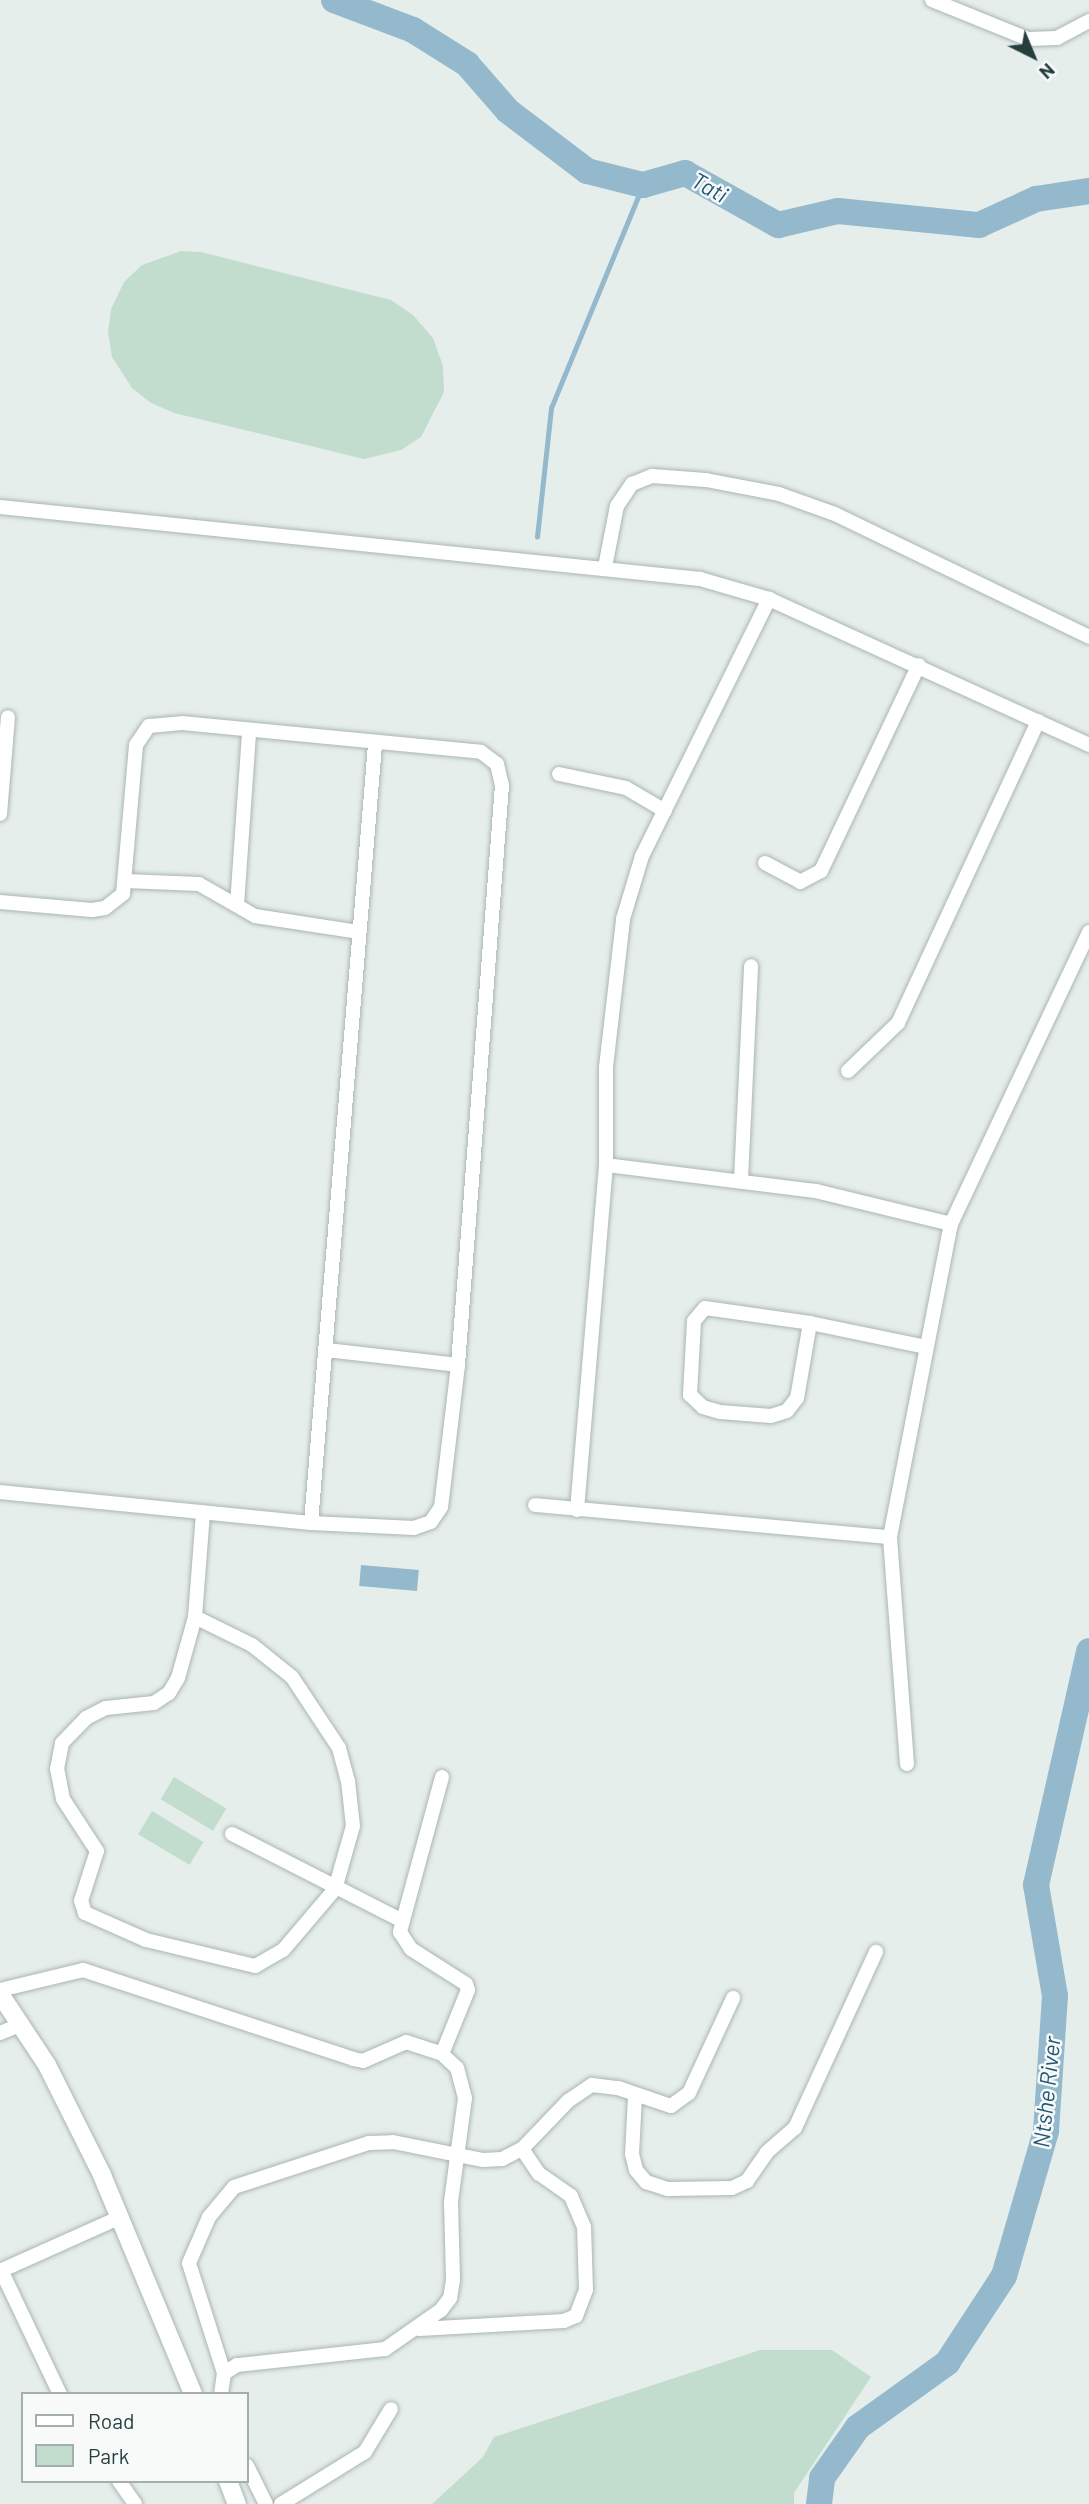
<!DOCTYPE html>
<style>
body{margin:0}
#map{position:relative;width:1089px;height:2504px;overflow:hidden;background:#e6eeec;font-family:Barlow,sans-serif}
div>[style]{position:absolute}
.green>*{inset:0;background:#c2ddce;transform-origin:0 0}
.water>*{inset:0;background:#94b9cd;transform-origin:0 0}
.stream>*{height:4.5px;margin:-2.25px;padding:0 2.25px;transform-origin:2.25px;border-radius:2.25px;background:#94b9cd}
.river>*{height:26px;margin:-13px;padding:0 13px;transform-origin:13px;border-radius:13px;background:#94b9cd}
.roads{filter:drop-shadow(0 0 2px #a9b6b4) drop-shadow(0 0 2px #a9b6b4)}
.minor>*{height:14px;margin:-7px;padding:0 7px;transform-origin:7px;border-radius:7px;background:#fff}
.tertiary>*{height:18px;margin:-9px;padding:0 9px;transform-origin:9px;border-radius:9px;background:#fff}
span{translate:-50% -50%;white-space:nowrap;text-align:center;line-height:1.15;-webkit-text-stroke:5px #f7faf9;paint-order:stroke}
.water-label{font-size:23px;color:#255876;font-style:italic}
.legend{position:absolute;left:21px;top:2392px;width:228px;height:91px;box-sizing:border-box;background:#f7faf9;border:2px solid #a3afae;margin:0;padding:9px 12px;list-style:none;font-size:21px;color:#263f3d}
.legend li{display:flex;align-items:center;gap:14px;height:35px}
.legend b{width:35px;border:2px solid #a3afae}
.north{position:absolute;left:998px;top:21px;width:70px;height:70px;-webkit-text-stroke:5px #f7faf9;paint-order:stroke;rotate:137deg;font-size:19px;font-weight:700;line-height:28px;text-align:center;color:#263f3d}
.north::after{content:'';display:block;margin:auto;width:24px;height:32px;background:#263f3d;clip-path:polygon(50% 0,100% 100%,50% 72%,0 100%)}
</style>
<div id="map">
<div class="green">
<div style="clip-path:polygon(181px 251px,201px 252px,391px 300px,413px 315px,433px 338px,443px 366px,444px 392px,421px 437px,401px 450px,364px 459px,174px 413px,151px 403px,132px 388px,112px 357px,108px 333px,111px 309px,124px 282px,142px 265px)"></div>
<div style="left:174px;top:1777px;width:61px;height:26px;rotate:31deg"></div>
<div style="left:152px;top:1811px;width:60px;height:27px;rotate:31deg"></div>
<div style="clip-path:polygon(760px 2350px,832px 2350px,871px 2377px,794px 2493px,794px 2504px,432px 2504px,483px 2457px,494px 2437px)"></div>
</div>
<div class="water">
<div style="left:361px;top:1565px;width:58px;height:21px;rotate:5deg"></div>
</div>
<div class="stream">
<div style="left:537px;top:537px;width:130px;rotate:-83.8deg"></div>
<div style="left:551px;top:408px;width:241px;rotate:-67.6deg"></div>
</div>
<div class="river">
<div style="left:334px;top:0;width:85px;rotate:20.8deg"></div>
<div style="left:413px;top:30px;width:64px;rotate:32.2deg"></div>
<div style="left:467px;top:64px;width:62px;rotate:48.9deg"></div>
<div style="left:508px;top:111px;width:99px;rotate:37.2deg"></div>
<div style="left:587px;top:171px;width:58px;rotate:14deg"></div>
<div style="left:643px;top:185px;width:44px;rotate:-15.9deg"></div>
<div style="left:685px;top:173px;width:107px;rotate:29.2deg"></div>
<div style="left:778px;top:225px;width:62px;rotate:-13.1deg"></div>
<div style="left:838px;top:211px;width:142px;rotate:5.7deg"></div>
<div style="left:979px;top:225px;width:63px;rotate:-24.5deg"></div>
<div style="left:1036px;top:199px;width:54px;rotate:-8.6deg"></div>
<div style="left:819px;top:2504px;width:26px;rotate:-83deg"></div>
<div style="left:822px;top:2478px;width:62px;rotate:-54.8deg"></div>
<div style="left:858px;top:2427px;width:110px;rotate:-35.7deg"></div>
<div style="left:947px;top:2363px;width:104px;rotate:-56.8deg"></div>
<div style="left:1004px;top:2276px;width:151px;rotate:-73.8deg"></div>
<div style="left:1046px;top:2131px;width:135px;rotate:-86.2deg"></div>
<div style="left:1055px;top:1996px;width:113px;rotate:-99.7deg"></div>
<div style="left:1036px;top:1885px;width:240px;rotate:-77.2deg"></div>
</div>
<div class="roads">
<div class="minor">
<div style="left:932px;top:0;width:104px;rotate:22.1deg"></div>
<div style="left:1028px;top:39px;width:29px;rotate:-2deg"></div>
<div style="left:1057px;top:38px;width:36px;rotate:-28deg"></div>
<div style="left:0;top:507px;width:704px;rotate:5.87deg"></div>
<div style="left:700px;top:579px;width:72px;rotate:16.2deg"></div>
<div style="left:769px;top:599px;width:352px;rotate:24.5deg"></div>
<div style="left:605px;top:567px;width:62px;rotate:-78.9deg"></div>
<div style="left:617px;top:506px;width:27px;rotate:-56deg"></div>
<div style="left:632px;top:484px;width:22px;rotate:-22deg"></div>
<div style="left:652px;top:476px;width:54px;rotate:4.2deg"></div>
<div style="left:706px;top:480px;width:74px;rotate:10.9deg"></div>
<div style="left:779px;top:494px;width:59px;rotate:19.7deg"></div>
<div style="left:835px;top:514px;width:282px;rotate:25.8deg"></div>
<div style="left:559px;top:774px;width:68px;rotate:11.8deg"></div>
<div style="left:626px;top:788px;width:45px;rotate:30.5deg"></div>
<div style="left:0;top:814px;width:97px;rotate:-85.3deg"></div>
<div style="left:765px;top:863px;width:40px;rotate:28deg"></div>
<div style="left:800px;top:882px;width:24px;rotate:-28deg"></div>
<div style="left:821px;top:871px;width:228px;rotate:-64.6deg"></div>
<div style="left:126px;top:881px;width:73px;rotate:2.4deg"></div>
<div style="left:199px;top:884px;width:64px;rotate:29.7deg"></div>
<div style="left:255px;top:916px;width:104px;rotate:8.8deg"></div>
<div style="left:0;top:902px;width:92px;rotate:5deg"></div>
<div style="left:92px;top:910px;width:13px;rotate:-9deg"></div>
<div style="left:105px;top:908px;width:23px;rotate:-38deg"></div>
<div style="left:123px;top:894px;width:150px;rotate:-85deg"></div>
<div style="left:136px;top:745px;width:23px;rotate:-56deg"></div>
<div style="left:149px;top:726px;width:33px;rotate:-5deg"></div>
<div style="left:182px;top:723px;width:300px;rotate:5.5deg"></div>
<div style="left:481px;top:752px;width:20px;rotate:37deg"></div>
<div style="left:497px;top:764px;width:22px;rotate:77deg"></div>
<div style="left:502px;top:785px;width:582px;rotate:94.34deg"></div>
<div style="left:458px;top:1365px;width:143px;rotate:96.8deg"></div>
<div style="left:441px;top:1507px;width:18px;rotate:124deg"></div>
<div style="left:431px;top:1522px;width:18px;rotate:161deg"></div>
<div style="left:414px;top:1528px;width:103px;rotate:-177.2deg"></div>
<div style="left:311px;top:1523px;width:313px;rotate:-174.3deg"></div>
<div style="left:237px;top:905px;width:172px;rotate:-86deg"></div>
<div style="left:848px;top:1071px;width:69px;rotate:-43.8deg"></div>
<div style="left:898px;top:1023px;width:333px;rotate:-65.1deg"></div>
<div style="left:606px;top:1165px;width:212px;rotate:7.1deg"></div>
<div style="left:816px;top:1191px;width:139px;rotate:13.7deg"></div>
<div style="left:741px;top:1180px;width:214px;rotate:-87.3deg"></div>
<div style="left:810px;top:1323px;width:76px;rotate:99.8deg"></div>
<div style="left:797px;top:1398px;width:16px;rotate:128deg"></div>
<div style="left:787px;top:1411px;width:17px;rotate:163deg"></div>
<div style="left:771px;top:1416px;width:51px;rotate:-175.5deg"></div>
<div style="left:720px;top:1412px;width:18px;rotate:-164deg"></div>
<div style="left:703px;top:1407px;width:18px;rotate:-137deg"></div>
<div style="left:690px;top:1395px;width:74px;rotate:-86.9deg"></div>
<div style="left:694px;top:1321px;width:17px;rotate:-50deg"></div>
<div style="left:705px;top:1308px;width:106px;rotate:8.1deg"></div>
<div style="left:810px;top:1323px;width:118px;rotate:11.7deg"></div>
<div style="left:327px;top:1350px;width:132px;rotate:6.5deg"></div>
<div style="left:535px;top:1505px;width:356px;rotate:5.2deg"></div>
<div style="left:577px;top:1510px;width:346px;rotate:-85.2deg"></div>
<div style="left:606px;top:1165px;width:98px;rotate:-90deg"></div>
<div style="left:606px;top:1067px;width:149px;rotate:-83.4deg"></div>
<div style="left:623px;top:919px;width:66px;rotate:-73.2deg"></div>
<div style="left:642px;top:856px;width:287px;rotate:-63.7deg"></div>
<div style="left:311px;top:1523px;width:782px;rotate:-85.3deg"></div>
<div style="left:195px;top:1617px;width:64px;rotate:26.2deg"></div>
<div style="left:252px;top:1645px;width:51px;rotate:38.7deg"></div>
<div style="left:292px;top:1677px;width:85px;rotate:56.5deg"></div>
<div style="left:339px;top:1748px;width:34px;rotate:75deg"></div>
<div style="left:348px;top:1781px;width:45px;rotate:83.7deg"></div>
<div style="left:353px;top:1826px;width:66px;rotate:105.9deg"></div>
<div style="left:335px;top:1889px;width:80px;rotate:130.4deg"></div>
<div style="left:283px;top:1950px;width:32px;rotate:150deg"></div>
<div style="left:255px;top:1966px;width:112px;rotate:-166.6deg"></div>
<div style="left:146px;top:1940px;width:67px;rotate:-156.1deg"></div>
<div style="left:85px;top:1913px;width:13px;rotate:-108deg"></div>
<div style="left:81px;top:1901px;width:52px;rotate:-72.3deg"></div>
<div style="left:97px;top:1851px;width:62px;rotate:-123.2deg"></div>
<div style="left:63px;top:1799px;width:31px;rotate:-101deg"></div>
<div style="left:57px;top:1769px;width:26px;rotate:-79deg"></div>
<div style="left:62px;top:1743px;width:35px;rotate:-46deg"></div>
<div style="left:86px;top:1718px;width:22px;rotate:-27deg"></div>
<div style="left:106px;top:1708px;width:48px;rotate:-5.9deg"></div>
<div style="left:154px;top:1703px;width:18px;rotate:-34deg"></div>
<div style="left:169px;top:1693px;width:17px;rotate:-59deg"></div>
<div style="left:178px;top:1678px;width:63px;rotate:-74.4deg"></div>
<div style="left:195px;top:1617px;width:105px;rotate:-85.6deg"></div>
<div style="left:907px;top:1764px;width:228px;rotate:-94.3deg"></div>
<div style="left:890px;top:1537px;width:319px;rotate:-79deg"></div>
<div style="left:951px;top:1224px;width:323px;rotate:-64.7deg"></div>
<div style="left:442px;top:1777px;width:161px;rotate:105.2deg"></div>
<div style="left:400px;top:1932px;width:20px;rotate:57deg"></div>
<div style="left:411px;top:1949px;width:65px;rotate:32.5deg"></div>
<div style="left:466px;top:1984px;width:6px;rotate:72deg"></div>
<div style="left:468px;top:1990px;width:69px;rotate:112.1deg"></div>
<div style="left:232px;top:1834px;width:190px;rotate:27deg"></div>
<div style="left:0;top:1990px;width:85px;rotate:-13.5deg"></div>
<div style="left:83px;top:1970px;width:284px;rotate:18.2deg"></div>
<div style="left:353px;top:2059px;width:10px;rotate:11deg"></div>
<div style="left:363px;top:2061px;width:47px;rotate:-23.8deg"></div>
<div style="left:406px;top:2042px;width:38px;rotate:18deg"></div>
<div style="left:442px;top:2054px;width:21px;rotate:43deg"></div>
<div style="left:457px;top:2068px;width:31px;rotate:75deg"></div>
<div style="left:465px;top:2098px;width:105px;rotate:97.7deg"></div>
<div style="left:451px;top:2202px;width:78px;rotate:88.5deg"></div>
<div style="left:453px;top:2280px;width:18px;rotate:99deg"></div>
<div style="left:450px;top:2298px;width:15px;rotate:127deg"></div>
<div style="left:441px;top:2310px;width:68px;rotate:145.1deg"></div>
<div style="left:385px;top:2349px;width:149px;rotate:173.8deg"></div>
<div style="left:237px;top:2365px;width:15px;rotate:148deg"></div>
<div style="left:224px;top:2373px;width:21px;rotate:98deg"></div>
<div style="left:0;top:2033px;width:24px;rotate:-22deg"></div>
<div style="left:635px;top:2097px;width:57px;rotate:93deg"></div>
<div style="left:632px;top:2154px;width:16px;rotate:76deg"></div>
<div style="left:636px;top:2170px;width:16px;rotate:50deg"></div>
<div style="left:646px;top:2182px;width:23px;rotate:18deg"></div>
<div style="left:668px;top:2189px;width:64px;rotate:-0.9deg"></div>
<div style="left:732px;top:2188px;width:17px;rotate:-25deg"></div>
<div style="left:747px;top:2181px;width:35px;rotate:-55deg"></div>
<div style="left:767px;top:2152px;width:37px;rotate:-41deg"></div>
<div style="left:795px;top:2128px;width:194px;rotate:-65.3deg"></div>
<div style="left:1px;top:2270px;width:137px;rotate:64.6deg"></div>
<div style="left:0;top:2271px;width:133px;rotate:-24.1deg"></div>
<div style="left:419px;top:2329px;width:145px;rotate:-3.2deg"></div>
<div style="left:564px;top:2321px;width:13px;rotate:-23deg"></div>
<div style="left:576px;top:2316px;width:28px;rotate:-69deg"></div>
<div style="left:586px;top:2290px;width:63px;rotate:-91.8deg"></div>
<div style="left:584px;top:2227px;width:34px;rotate:-113deg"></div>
<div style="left:571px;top:2196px;width:39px;rotate:-145deg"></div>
<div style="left:539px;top:2174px;width:30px;rotate:-124deg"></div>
<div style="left:224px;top:2373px;width:115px;rotate:-107.7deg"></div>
<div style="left:189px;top:2263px;width:50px;rotate:-66.5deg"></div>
<div style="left:209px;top:2217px;width:39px;rotate:-50deg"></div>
<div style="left:234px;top:2187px;width:142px;rotate:-18.1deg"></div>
<div style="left:369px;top:2143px;width:24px;rotate:-2deg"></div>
<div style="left:393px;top:2142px;width:92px;rotate:11.3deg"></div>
<div style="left:483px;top:2160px;width:19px;rotate:-3deg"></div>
<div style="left:502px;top:2159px;width:22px;rotate:-27deg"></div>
<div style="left:522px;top:2149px;width:66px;rotate:-46.2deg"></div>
<div style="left:568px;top:2101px;width:29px;rotate:-34deg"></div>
<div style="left:592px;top:2085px;width:26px;rotate:7deg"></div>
<div style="left:618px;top:2088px;width:56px;rotate:18.8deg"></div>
<div style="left:671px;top:2106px;width:22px;rotate:-36deg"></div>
<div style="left:689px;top:2093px;width:105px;rotate:-65.1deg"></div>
<div style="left:247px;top:2466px;width:42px;rotate:63.4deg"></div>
<div style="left:119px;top:2481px;width:28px;rotate:55deg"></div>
<div style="left:281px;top:2504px;width:99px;rotate:-31.8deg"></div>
<div style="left:365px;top:2452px;width:50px;rotate:-58.8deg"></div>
</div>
<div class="tertiary">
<div style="left:0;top:1994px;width:85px;rotate:56.5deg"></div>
<div style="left:47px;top:2065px;width:123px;rotate:63.4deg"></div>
<div style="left:102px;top:2175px;width:237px;rotate:67.4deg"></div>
<div style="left:228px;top:2481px;width:25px;rotate:69deg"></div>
</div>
</div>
<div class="water-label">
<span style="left:710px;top:187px;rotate:29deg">Tati</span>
<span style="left:1046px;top:2092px;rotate:-84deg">Ntshe River</span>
</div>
<ul class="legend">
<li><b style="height:9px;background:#fff"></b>Road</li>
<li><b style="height:19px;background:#c2ddce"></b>Park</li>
</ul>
<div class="north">N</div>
</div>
